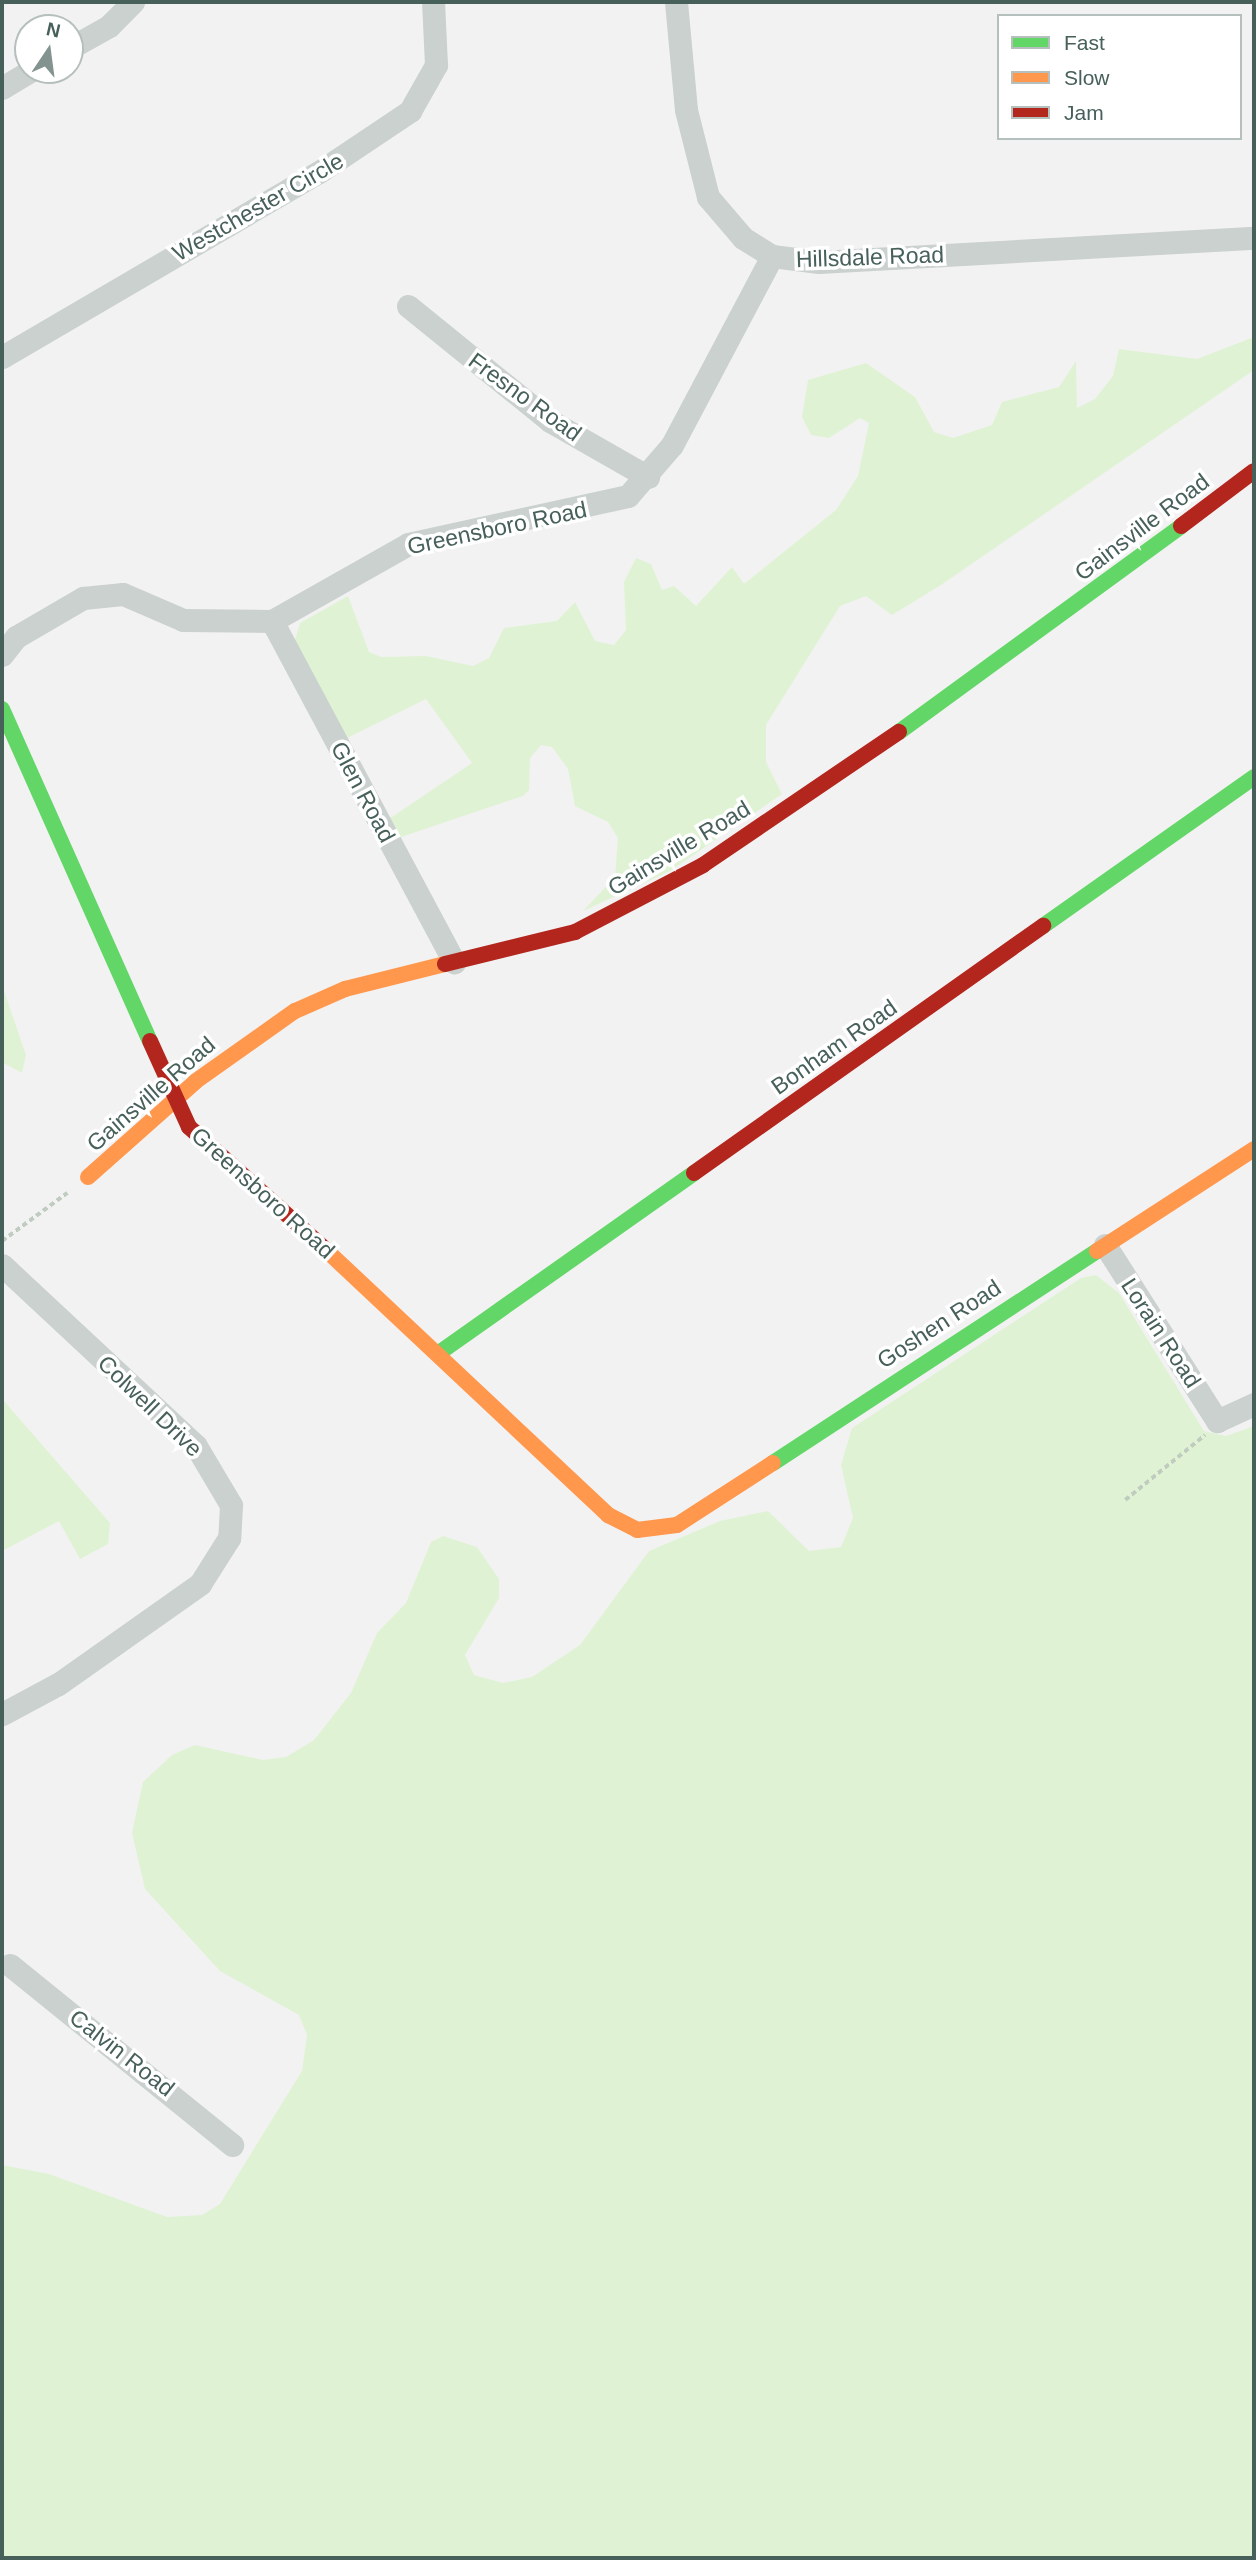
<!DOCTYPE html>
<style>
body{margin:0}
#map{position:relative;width:1256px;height:2560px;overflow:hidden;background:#f2f2f2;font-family:Arial,sans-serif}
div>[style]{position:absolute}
.green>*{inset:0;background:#dff3d4}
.path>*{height:3.5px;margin-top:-1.75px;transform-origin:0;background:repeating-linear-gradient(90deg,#bfccbf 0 5px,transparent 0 8.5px)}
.street>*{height:23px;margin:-11.5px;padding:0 11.5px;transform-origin:11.5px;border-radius:11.5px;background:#cad1cf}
.fast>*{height:16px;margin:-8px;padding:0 8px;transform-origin:8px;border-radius:8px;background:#63d668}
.slow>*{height:16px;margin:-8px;padding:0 8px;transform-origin:8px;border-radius:8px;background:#ff974d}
.jam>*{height:16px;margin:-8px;padding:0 8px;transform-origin:8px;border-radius:8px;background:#b3261e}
span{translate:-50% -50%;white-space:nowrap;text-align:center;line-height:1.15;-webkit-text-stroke:7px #fff;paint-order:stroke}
.street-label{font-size:23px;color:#47605a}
.frame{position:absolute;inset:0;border:4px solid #47605a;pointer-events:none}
.legend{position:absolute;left:997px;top:14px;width:245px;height:126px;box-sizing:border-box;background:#fff;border:2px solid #b5bfbd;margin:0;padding:9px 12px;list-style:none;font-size:21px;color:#47605a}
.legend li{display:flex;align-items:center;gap:14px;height:35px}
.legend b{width:35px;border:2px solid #b5bfbd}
.north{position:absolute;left:14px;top:14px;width:70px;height:70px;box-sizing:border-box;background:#fff;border:2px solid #b5bfbd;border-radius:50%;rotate:13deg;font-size:19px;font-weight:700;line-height:28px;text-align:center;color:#47605a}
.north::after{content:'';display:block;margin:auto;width:24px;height:32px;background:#83938f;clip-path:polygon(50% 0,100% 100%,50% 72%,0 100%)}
</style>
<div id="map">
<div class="green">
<div style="clip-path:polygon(1254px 337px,1254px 370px,941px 585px,892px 615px,866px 596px,840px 606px,766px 725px,766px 762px,782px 794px,670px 871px,583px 911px,615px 877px,618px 838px,608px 822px,575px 806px,568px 769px,552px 747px,541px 745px,530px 758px,529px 790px,523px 796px,401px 837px,389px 819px,472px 763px,426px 699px,345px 739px,294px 643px,300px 623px,348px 596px,369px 652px,381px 657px,426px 656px,473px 666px,489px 658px,504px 628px,557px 621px,575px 602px,595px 641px,614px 645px,626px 630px,624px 582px,636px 558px,651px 564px,662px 590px,674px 586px,696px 606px,732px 567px,744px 584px,836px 510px,858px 476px,869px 423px,860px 418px,829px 438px,811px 435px,802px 417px,808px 380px,866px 363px,915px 397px,934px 432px,953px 438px,992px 425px,1002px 402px,1059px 387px,1076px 361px,1077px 408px,1095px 399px,1113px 376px,1119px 349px,1197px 359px)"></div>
<div style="clip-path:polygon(2px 985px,26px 1055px,22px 1073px,2px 1062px)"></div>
<div style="clip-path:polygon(1096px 1275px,1119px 1293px,1204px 1431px,1226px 1436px,1254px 1426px,1254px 2558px,2px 2558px,2px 2165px,49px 2174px,167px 2217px,202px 2215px,220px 2204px,302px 2071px,307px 2035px,299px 2015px,220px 1971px,145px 1889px,132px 1833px,143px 1782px,172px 1755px,195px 1745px,263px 1760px,286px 1757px,314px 1740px,351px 1693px,377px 1633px,406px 1603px,431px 1542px,443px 1536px,477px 1547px,499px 1579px,499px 1598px,465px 1655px,474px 1675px,503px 1683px,532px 1677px,580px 1645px,649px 1551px,720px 1521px,768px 1511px,809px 1551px,841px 1547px,853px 1518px,841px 1465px,852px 1428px,1081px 1278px)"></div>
<div style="clip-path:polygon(4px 1401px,110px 1523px,108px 1544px,80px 1559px,59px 1521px,2px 1551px)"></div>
</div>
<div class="path">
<div style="left:2px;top:1241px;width:81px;rotate:-36.4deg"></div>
<div style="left:1125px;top:1500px;width:103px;rotate:-39.1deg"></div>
</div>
<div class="street">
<div style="left:676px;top:2px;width:108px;rotate:84.7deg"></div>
<div style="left:686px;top:110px;width:90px;rotate:75.8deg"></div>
<div style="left:708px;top:197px;width:54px;rotate:49.5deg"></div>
<div style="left:743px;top:238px;width:34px;rotate:32deg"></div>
<div style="left:772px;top:256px;width:47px;rotate:7.3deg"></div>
<div style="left:819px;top:262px;width:436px;rotate:-3.2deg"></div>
<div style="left:70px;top:48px;width:45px;rotate:-29.4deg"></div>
<div style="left:109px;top:26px;width:34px;rotate:-45deg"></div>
<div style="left:2px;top:88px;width:35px;rotate:-31deg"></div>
<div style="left:408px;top:306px;width:183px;rotate:39deg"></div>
<div style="left:550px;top:421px;width:113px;rotate:29.7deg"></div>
<div style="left:2px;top:357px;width:367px;rotate:-30.3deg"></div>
<div style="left:319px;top:172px;width:110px;rotate:-33.8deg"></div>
<div style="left:410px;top:111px;width:53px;rotate:-60.5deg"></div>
<div style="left:436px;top:65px;width:63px;rotate:-92.7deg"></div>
<div style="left:272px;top:621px;width:387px;rotate:61.9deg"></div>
<div style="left:2px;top:655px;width:23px;rotate:-52deg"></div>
<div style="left:16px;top:637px;width:78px;rotate:-30.2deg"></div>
<div style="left:83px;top:598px;width:40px;rotate:-5.7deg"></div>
<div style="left:123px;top:594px;width:65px;rotate:23.4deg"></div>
<div style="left:183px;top:620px;width:89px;rotate:0.6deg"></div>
<div style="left:272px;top:621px;width:156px;rotate:-29.5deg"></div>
<div style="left:408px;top:544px;width:225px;rotate:-12.3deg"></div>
<div style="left:628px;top:496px;width:67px;rotate:-49.2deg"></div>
<div style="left:672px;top:445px;width:214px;rotate:-62.1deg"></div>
<div style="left:1105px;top:1245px;width:209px;rotate:57.5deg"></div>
<div style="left:1217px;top:1421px;width:41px;rotate:-24.7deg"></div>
<div style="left:2px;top:1265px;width:265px;rotate:43deg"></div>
<div style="left:196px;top:1446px;width:69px;rotate:59.3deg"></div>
<div style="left:231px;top:1505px;width:33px;rotate:93deg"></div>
<div style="left:229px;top:1538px;width:54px;rotate:122.2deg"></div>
<div style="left:200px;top:1584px;width:174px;rotate:144.8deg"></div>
<div style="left:58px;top:1684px;width:64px;rotate:151.8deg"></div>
<div style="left:10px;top:1965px;width:286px;rotate:39deg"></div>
</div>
<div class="fast">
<div style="left:2px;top:709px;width:363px;rotate:66deg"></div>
<div style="left:899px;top:732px;width:349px;rotate:-36.1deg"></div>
<div style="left:1043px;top:926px;width:258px;rotate:-35.2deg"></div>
<div style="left:439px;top:1353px;width:312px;rotate:-35.2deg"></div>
<div style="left:773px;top:1463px;width:387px;rotate:-33.2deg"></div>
</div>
<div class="slow">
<div style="left:88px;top:1177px;width:144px;rotate:-41.6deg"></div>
<div style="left:196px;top:1081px;width:121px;rotate:-35.3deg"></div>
<div style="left:295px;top:1011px;width:55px;rotate:-23.7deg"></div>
<div style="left:345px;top:989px;width:103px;rotate:-14deg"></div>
<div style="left:326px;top:1250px;width:387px;rotate:43.2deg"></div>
<div style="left:608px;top:1515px;width:33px;rotate:27deg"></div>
<div style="left:637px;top:1530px;width:40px;rotate:-7.1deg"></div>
<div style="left:677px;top:1525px;width:114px;rotate:-32.9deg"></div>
<div style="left:1097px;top:1251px;width:187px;rotate:-33deg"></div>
</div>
<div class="jam">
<div style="left:1181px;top:526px;width:91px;rotate:-37deg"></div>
<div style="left:445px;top:964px;width:134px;rotate:-13.8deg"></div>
<div style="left:575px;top:932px;width:144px;rotate:-27.6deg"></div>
<div style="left:703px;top:865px;width:237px;rotate:-34.2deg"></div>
<div style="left:150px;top:1041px;width:94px;rotate:65.6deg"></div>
<div style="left:189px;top:1127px;width:184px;rotate:41.9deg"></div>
<div style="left:694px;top:1173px;width:428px;rotate:-35.3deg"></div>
</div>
<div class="street-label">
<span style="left:258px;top:207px;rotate:-30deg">Westchester Circle</span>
<span style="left:870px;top:257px;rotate:-2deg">Hillsdale Road</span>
<span style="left:525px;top:397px;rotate:36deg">Fresno Road</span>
<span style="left:1142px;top:527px;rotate:-37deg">Gainsville Road</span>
<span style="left:497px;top:528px;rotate:-12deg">Greensboro Road</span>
<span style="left:363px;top:792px;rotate:62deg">Glen Road</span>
<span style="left:679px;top:848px;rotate:-31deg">Gainsville Road</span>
<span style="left:834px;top:1047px;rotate:-35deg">Bonham Road</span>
<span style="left:151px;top:1094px;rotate:-41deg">Gainsville Road</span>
<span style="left:263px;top:1193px;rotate:42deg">Greensboro Road</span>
<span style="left:939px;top:1324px;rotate:-33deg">Goshen Road</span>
<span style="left:1161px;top:1333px;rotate:57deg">Lorain Road</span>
<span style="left:150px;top:1406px;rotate:44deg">Colwell Drive</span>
<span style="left:122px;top:2053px;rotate:38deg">Calvin Road</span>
</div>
<div class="frame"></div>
<ul class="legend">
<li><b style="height:9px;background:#63d668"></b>Fast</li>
<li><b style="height:9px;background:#ff974d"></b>Slow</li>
<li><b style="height:9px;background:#b3261e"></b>Jam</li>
</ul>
<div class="north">N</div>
</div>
